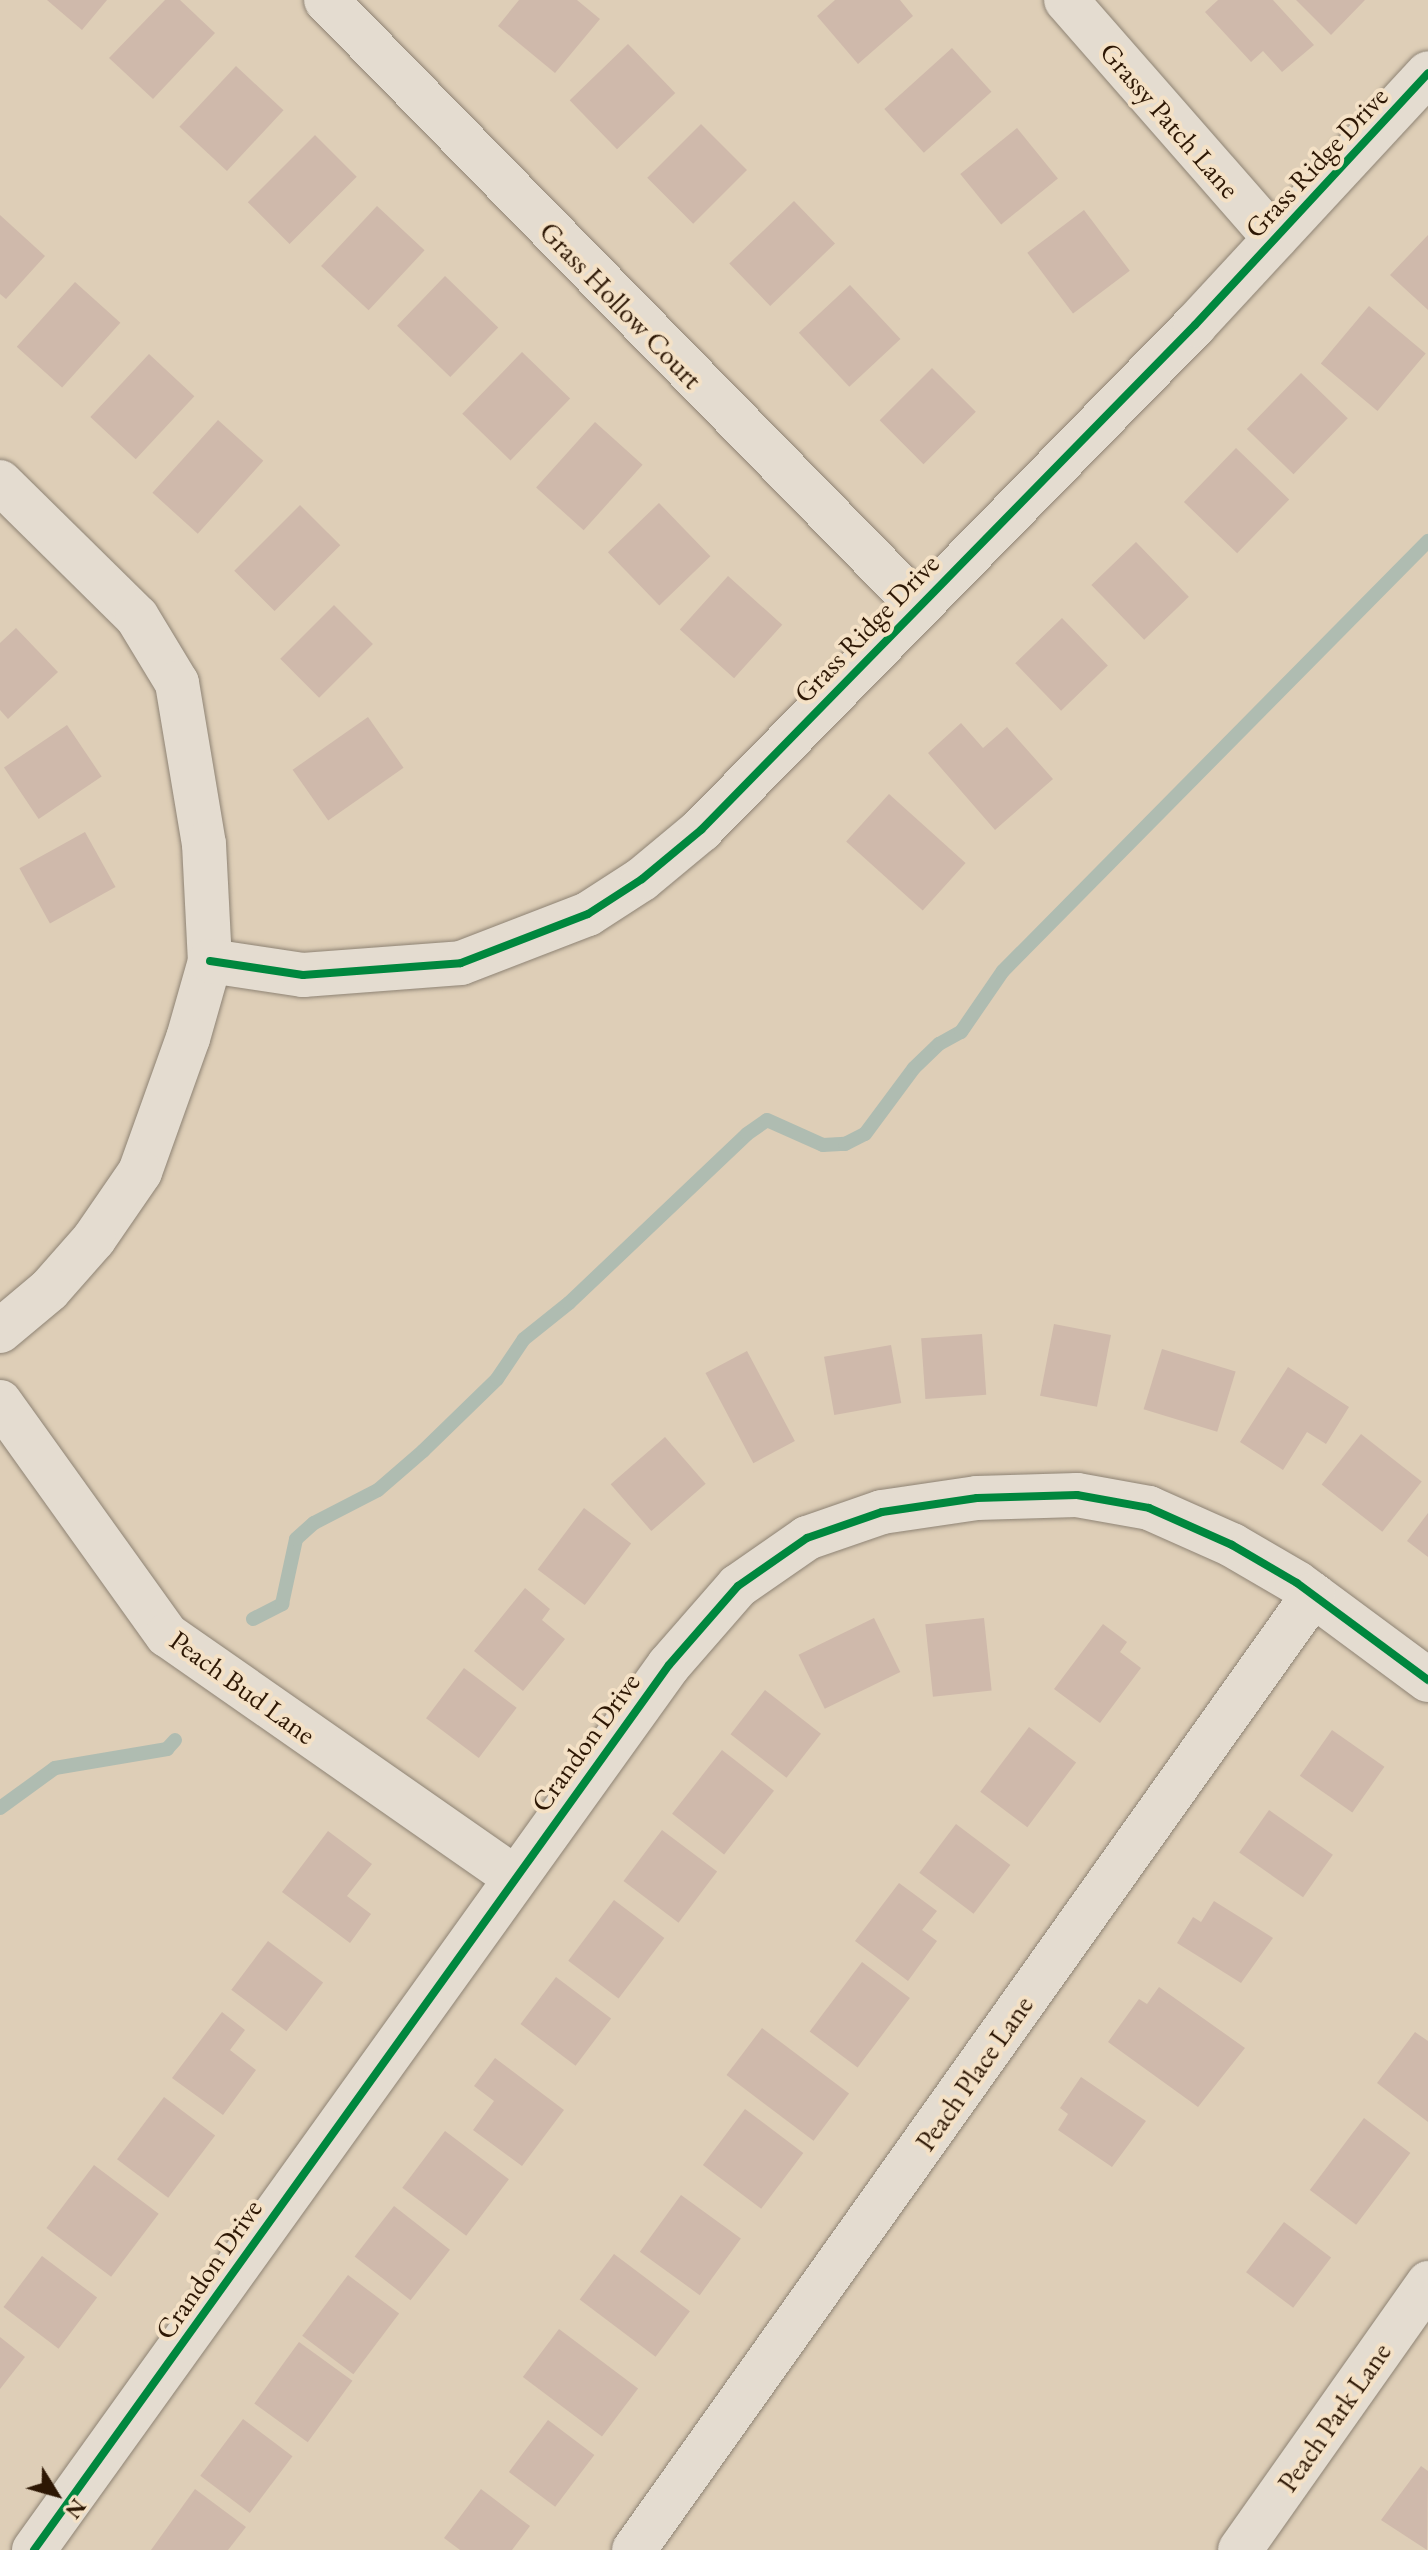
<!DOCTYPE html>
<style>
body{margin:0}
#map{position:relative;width:1428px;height:2550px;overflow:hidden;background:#deceb7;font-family:"EB Garamond",serif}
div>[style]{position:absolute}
.stream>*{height:14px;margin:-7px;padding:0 7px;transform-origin:7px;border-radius:7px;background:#afbcb1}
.building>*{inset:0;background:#cfb9ab;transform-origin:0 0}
.roads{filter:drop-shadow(0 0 2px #8e8374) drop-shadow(0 0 2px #8e8374)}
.minor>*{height:44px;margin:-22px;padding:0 22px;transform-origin:22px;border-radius:22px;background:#e4dcd0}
.cycleway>*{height:8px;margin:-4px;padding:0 4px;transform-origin:4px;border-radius:4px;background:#00873e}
span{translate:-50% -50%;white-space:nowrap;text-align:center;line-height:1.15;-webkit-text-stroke:8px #f4e1c6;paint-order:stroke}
.street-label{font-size:28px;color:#2d1704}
.north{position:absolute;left:16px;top:2454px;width:80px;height:80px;-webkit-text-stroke:6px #f4e1c6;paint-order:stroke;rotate:127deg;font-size:22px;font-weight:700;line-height:32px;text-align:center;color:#2d1704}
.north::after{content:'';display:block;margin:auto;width:28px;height:36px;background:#2d1704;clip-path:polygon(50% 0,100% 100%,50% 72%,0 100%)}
</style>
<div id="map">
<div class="stream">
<div style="left:253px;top:1619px;width:33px;rotate:-27deg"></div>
<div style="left:282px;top:1604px;width:66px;rotate:-77.8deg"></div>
<div style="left:296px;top:1539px;width:24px;rotate:-42deg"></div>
<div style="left:314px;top:1523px;width:72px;rotate:-27.3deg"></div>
<div style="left:378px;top:1490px;width:60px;rotate:-40.9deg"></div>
<div style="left:423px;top:1451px;width:103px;rotate:-44.2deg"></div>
<div style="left:497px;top:1379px;width:48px;rotate:-56deg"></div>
<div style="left:524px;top:1339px;width:58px;rotate:-38.7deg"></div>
<div style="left:569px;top:1303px;width:245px;rotate:-43.5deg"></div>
<div style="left:747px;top:1134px;width:24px;rotate:-35deg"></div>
<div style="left:767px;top:1120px;width:61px;rotate:24.1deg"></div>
<div style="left:823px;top:1145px;width:22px;rotate:-3deg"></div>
<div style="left:845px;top:1144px;width:22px;rotate:-27deg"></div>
<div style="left:865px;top:1134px;width:82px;rotate:-53.4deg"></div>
<div style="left:914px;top:1068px;width:35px;rotate:-44deg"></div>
<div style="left:939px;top:1044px;width:25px;rotate:-29deg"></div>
<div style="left:961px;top:1032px;width:74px;rotate:-55.5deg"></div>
<div style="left:1003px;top:971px;width:605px;rotate:-45.34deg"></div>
<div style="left:0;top:1808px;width:68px;rotate:-36deg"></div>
<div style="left:55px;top:1768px;width:114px;rotate:-9.6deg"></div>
<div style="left:167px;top:1749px;width:12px;rotate:-48deg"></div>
</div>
<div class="building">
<div style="clip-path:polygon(47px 0,107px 0,82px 30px)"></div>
<div style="clip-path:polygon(165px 0,180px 0,215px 33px,153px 99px,109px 58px)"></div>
<div style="clip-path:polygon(519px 0,577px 0,600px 19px,555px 73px,498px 26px)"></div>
<div style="clip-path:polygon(835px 0,900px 0,913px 16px,858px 64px,817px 16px)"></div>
<div style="clip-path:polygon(1218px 0,1273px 0,1314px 45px,1282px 72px,1263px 51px,1251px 62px,1205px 12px)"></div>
<div style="clip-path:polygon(1296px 0,1365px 0,1331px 35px)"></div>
<div style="left:628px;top:44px;width:68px;height:81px;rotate:46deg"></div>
<div style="left:952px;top:48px;width:59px;height:91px;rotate:48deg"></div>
<div style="left:236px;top:66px;width:65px;height:83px;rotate:43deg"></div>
<div style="left:701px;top:124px;width:65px;height:76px;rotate:45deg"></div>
<div style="left:1017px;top:128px;width:65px;height:73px;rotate:51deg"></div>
<div style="left:315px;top:135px;width:59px;height:95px;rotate:45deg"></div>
<div style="left:794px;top:201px;width:59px;height:90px;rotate:46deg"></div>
<div style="left:377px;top:206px;width:65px;height:82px;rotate:43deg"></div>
<div style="left:1084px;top:210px;width:76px;height:71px;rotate:53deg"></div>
<div style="clip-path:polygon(0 215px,45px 256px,6px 299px,0 294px)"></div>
<div style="clip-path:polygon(1428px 235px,1428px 310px,1390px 275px)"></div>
<div style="left:445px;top:276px;width:74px;height:69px;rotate:44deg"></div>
<div style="left:75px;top:282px;width:61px;height:87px;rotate:42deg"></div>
<div style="left:850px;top:285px;width:74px;height:70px;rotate:47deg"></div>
<div style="left:1369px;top:306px;width:74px;height:75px;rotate:40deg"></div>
<div style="left:522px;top:352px;width:67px;height:86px;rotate:44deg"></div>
<div style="left:149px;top:354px;width:62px;height:86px;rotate:43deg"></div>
<div style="left:932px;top:368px;width:62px;height:74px;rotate:45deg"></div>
<div style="left:1301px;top:373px;width:65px;height:78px;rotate:44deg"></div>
<div style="left:218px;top:420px;width:61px;height:98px;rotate:42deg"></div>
<div style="left:595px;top:422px;width:64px;height:88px;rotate:42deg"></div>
<div style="left:1236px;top:448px;width:74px;height:75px;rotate:44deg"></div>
<div style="left:659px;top:503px;width:74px;height:71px;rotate:46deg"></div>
<div style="left:300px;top:505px;width:57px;height:93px;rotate:45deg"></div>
<div style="left:1136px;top:542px;width:76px;height:62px;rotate:46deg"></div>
<div style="left:728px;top:576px;width:73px;height:72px;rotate:42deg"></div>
<div style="left:334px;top:605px;width:55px;height:76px;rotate:45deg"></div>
<div style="left:1062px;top:618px;width:66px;height:65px;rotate:46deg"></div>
<div style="clip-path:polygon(16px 628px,58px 672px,8px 719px,0 710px,0 643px)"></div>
<div style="left:368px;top:717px;width:62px;height:92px;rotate:55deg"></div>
<div style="clip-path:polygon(961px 723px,983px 748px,1007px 727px,1053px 779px,995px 830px,928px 753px)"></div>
<div style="left:67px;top:725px;width:62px;height:76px;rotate:56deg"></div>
<div style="left:889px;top:794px;width:103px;height:64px;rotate:42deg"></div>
<div style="left:85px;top:832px;width:63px;height:75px;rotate:61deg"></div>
<div style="left:1054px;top:1324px;width:58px;height:73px;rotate:11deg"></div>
<div style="left:982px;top:1334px;width:61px;height:61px;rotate:86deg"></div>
<div style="left:891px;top:1345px;width:59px;height:68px;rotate:80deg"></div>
<div style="left:1162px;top:1349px;width:77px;height:63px;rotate:17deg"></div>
<div style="left:747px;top:1351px;width:102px;height:47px;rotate:62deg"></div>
<div style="clip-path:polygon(1288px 1367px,1349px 1407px,1326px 1444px,1307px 1432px,1283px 1470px,1240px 1442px)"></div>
<div style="left:1361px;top:1434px;width:77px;height:64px;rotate:38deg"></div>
<div style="left:665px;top:1437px;width:62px;height:72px;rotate:49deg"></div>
<div style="left:584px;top:1508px;width:59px;height:77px;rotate:37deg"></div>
<div style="clip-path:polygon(1428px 1513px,1428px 1557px,1407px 1541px)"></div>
<div style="clip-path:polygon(525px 1588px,550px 1609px,542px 1620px,565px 1639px,523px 1691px,474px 1651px)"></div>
<div style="left:874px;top:1618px;width:60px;height:84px;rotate:64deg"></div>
<div style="left:984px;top:1618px;width:73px;height:59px;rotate:84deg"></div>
<div style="clip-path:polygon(1103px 1624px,1127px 1642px,1120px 1652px,1141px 1668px,1100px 1723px,1054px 1689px)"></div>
<div style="left:464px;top:1668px;width:66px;height:63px;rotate:37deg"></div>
<div style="left:765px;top:1690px;width:71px;height:56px;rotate:38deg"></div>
<div style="left:1029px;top:1727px;width:59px;height:81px;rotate:37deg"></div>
<div style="left:1332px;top:1730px;width:64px;height:56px;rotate:35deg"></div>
<div style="left:722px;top:1750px;width:66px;height:81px;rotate:38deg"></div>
<div style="left:1269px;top:1810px;width:78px;height:52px;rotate:35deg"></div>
<div style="left:956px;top:1824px;width:68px;height:61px;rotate:37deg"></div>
<div style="left:662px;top:1830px;width:69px;height:64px;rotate:37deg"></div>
<div style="clip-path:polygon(328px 1831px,372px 1864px,347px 1896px,371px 1914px,350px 1943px,282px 1892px)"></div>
<div style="clip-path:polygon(899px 1883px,937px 1911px,922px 1930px,937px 1941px,908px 1981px,855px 1941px)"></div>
<div style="left:614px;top:1900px;width:63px;height:76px;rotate:37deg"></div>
<div style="clip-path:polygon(1214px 1901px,1273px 1938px,1241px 1983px,1177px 1943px,1193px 1917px,1201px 1922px)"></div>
<div style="left:268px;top:1941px;width:69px;height:61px;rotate:37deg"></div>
<div style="left:862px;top:1962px;width:60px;height:87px;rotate:37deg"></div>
<div style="left:556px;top:1977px;width:69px;height:59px;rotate:37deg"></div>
<div style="clip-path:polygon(1159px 1987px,1245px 2048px,1198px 2107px,1108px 2042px,1139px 1999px,1147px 2004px)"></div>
<div style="clip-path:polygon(222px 2012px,245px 2030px,230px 2050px,256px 2070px,223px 2115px,172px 2078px)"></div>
<div style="left:762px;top:2028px;width:109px;height:59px;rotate:37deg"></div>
<div style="clip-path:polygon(1415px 2032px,1428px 2041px,1428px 2122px,1377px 2083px)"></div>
<div style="clip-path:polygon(495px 2058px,564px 2110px,522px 2166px,473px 2130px,494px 2101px,474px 2086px)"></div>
<div style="clip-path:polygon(1081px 2077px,1146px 2121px,1112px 2167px,1058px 2130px,1068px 2114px,1060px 2108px)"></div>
<div style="left:164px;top:2097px;width:64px;height:78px;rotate:37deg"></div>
<div style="left:745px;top:2109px;width:73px;height:70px;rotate:37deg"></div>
<div style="left:1364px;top:2118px;width:58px;height:90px;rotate:37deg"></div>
<div style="left:445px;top:2131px;width:80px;height:71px;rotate:37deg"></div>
<div style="left:94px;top:2165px;width:81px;height:79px;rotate:37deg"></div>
<div style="left:681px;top:2195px;width:74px;height:70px;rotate:36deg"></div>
<div style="left:394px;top:2206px;width:71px;height:64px;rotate:38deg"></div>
<div style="left:1284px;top:2222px;width:59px;height:63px;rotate:37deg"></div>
<div style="left:614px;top:2254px;width:95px;height:57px;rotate:37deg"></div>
<div style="left:42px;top:2256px;width:69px;height:64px;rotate:37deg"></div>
<div style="left:348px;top:2275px;width:64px;height:76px;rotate:37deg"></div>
<div style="left:559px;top:2329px;width:99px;height:60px;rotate:37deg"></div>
<div style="clip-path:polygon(0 2337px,25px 2357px,0 2389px)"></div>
<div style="left:299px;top:2342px;width:66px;height:76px;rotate:36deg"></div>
<div style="left:243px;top:2419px;width:62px;height:71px;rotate:37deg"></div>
<div style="left:548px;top:2420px;width:58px;height:65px;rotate:37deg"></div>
<div style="clip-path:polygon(1421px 2466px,1428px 2471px,1427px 2550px,1381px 2520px)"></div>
<div style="clip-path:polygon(195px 2489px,246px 2527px,228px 2550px,151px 2550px)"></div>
<div style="clip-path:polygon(481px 2489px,530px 2526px,512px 2550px,460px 2550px,444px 2538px)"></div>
</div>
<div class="roads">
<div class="minor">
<div style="left:326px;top:0;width:848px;rotate:45.62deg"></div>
<div style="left:1066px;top:0;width:317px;rotate:48.8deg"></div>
<div style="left:0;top:482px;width:192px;rotate:44.6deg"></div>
<div style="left:137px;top:617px;width:77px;rotate:58.8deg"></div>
<div style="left:177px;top:683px;width:163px;rotate:80.5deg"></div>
<div style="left:204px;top:844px;width:117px;rotate:87.1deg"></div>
<div style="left:210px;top:961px;width:80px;rotate:105.9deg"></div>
<div style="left:188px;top:1038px;width:142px;rotate:109.7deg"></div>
<div style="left:140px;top:1172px;width:81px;rotate:124.5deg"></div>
<div style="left:94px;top:1239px;width:68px;rotate:131.4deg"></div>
<div style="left:49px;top:1290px;width:64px;rotate:140.1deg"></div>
<div style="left:210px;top:961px;width:94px;rotate:8.6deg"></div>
<div style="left:303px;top:975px;width:158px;rotate:-4.3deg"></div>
<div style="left:461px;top:963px;width:136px;rotate:-21.1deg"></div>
<div style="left:588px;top:914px;width:64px;rotate:-32.9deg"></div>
<div style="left:642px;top:879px;width:77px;rotate:-39.7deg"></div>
<div style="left:701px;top:830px;width:706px;rotate:-45.63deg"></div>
<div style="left:1195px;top:325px;width:343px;rotate:-47.2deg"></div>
<div style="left:0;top:1402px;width:287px;rotate:54.4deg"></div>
<div style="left:167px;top:1635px;width:423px;rotate:34.9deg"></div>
<div style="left:34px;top:2550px;width:1089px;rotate:-54.34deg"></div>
<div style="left:669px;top:1665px;width:105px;rotate:-48.9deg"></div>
<div style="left:738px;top:1586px;width:84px;rotate:-34.8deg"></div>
<div style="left:807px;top:1538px;width:79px;rotate:-19.1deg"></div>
<div style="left:882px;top:1512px;width:96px;rotate:-8.4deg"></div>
<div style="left:977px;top:1498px;width:100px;rotate:-1.7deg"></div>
<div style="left:1077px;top:1495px;width:73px;rotate:10.2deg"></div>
<div style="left:1149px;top:1508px;width:91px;rotate:24deg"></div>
<div style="left:1232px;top:1545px;width:75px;rotate:30.3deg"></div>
<div style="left:1297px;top:1583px;width:163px;rotate:36.5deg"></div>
<div style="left:634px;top:2550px;width:1172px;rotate:-54.59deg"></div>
<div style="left:1240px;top:2550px;width:327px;rotate:-54.8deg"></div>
</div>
</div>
<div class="cycleway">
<div style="left:210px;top:961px;width:94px;rotate:8.6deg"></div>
<div style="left:303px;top:975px;width:158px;rotate:-4.3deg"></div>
<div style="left:461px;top:963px;width:136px;rotate:-21.1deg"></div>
<div style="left:588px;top:914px;width:64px;rotate:-32.9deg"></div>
<div style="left:642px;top:879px;width:77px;rotate:-39.7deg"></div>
<div style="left:701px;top:830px;width:706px;rotate:-45.63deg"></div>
<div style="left:1195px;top:325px;width:343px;rotate:-47.2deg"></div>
<div style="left:34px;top:2550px;width:1089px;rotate:-54.34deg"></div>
<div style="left:669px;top:1665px;width:105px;rotate:-48.9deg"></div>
<div style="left:738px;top:1586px;width:84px;rotate:-34.8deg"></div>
<div style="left:807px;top:1538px;width:79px;rotate:-19.1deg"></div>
<div style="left:882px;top:1512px;width:96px;rotate:-8.4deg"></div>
<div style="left:977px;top:1498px;width:100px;rotate:-1.7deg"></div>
<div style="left:1077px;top:1495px;width:73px;rotate:10.2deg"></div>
<div style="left:1149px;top:1508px;width:91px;rotate:24deg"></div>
<div style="left:1232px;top:1545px;width:75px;rotate:30.3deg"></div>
<div style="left:1297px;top:1583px;width:163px;rotate:36.5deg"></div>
</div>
<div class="street-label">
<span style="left:1170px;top:120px;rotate:49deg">Grassy Patch Lane</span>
<span style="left:1316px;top:162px;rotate:-47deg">Grass Ridge Drive</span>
<span style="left:621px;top:305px;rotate:46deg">Grass Hollow Court</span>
<span style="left:866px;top:628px;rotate:-46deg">Grass Ridge Drive</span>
<span style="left:243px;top:1687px;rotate:36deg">Peach Bud Lane</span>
<span style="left:585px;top:1742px;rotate:-54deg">Crandon Drive</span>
<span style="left:974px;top:2073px;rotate:-55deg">Peach Place Lane</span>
<span style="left:208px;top:2269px;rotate:-55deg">Crandon Drive</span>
<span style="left:1334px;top:2417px;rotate:-55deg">Peach Park Lane</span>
</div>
<div class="north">N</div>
</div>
